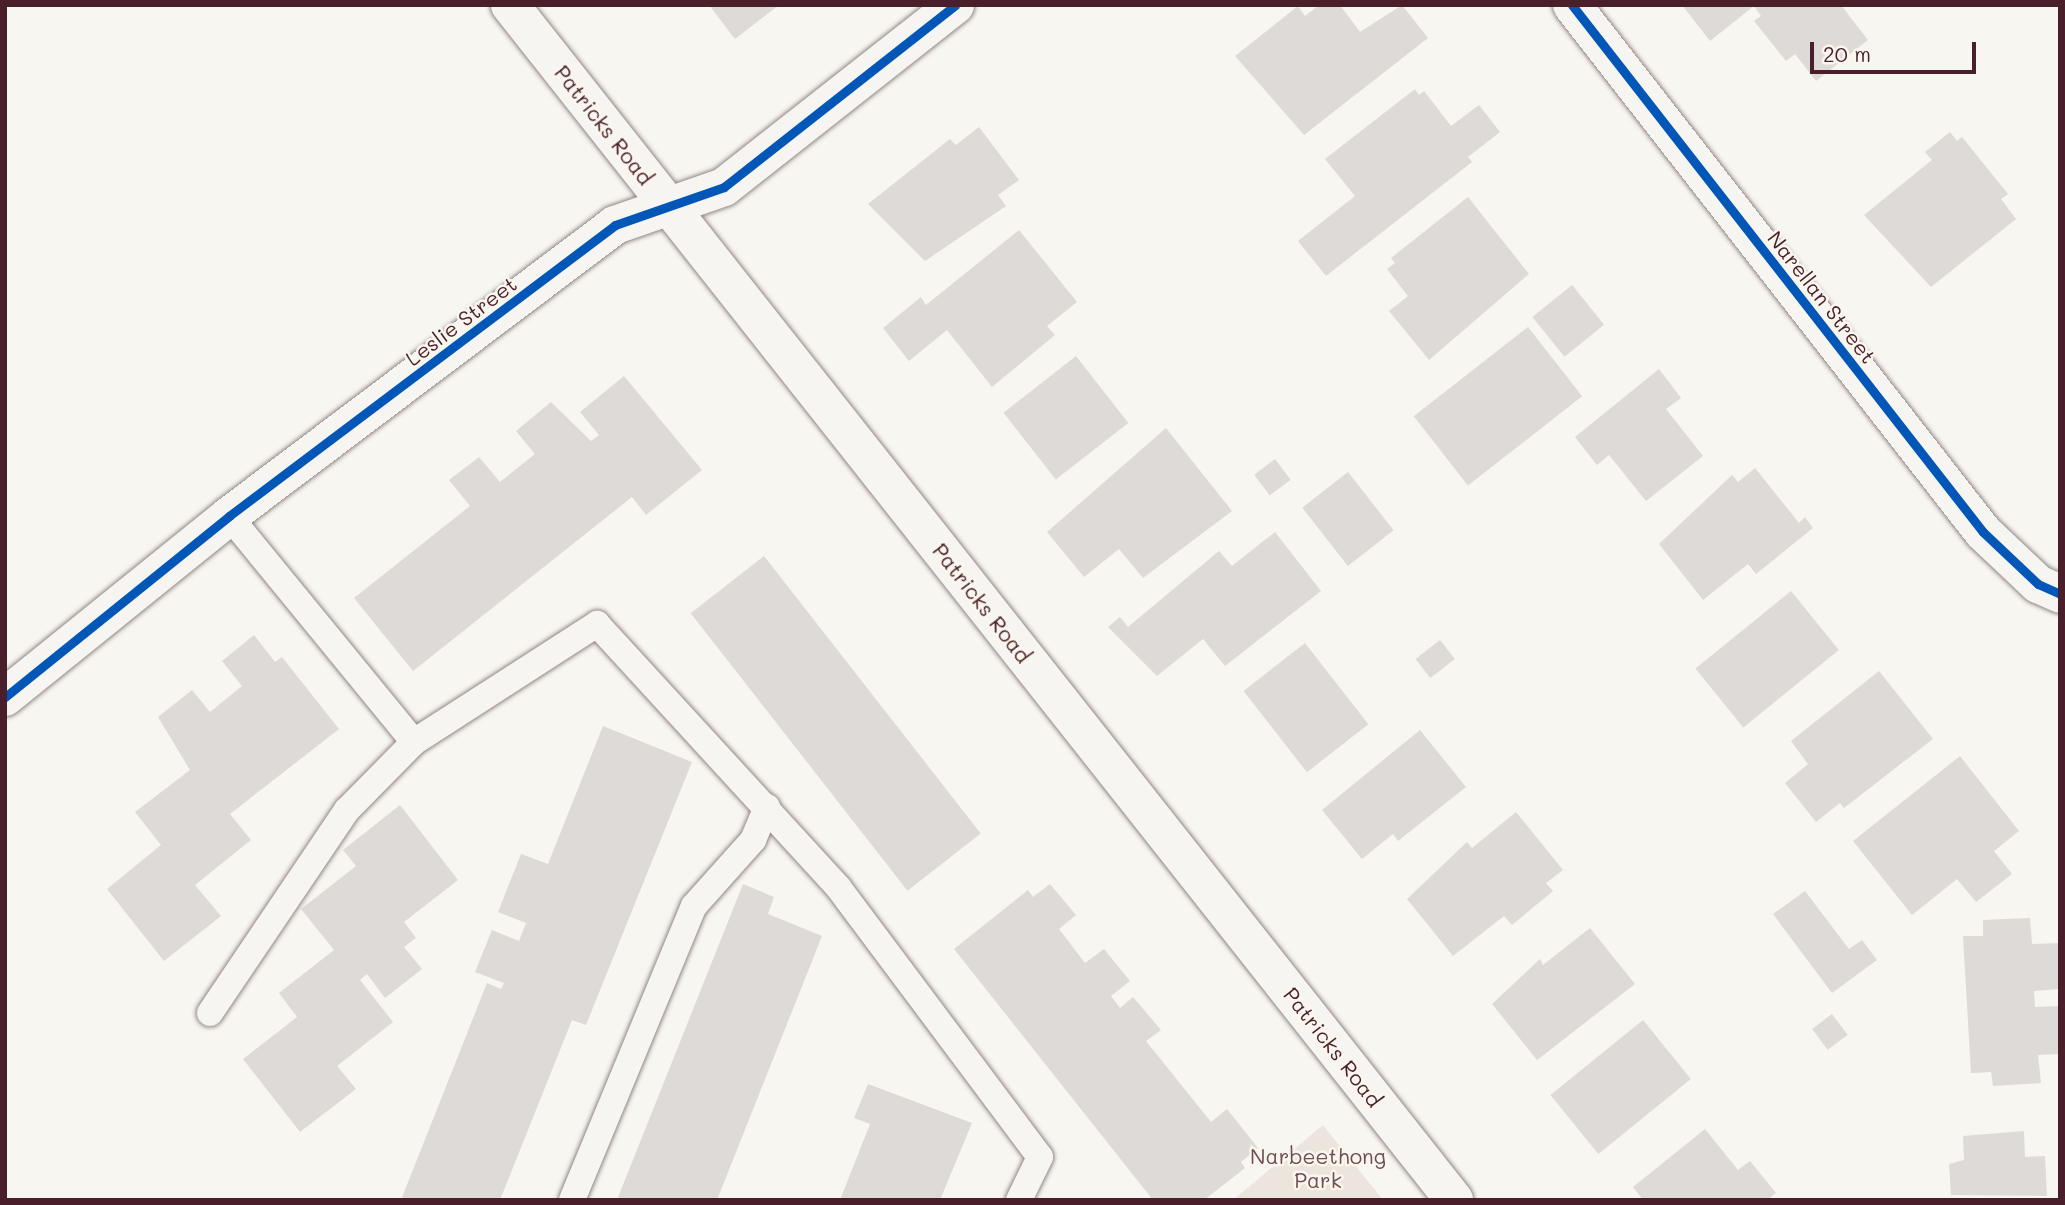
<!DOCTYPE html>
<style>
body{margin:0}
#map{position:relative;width:2065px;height:1205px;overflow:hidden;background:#f8f6f0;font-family:Mali,sans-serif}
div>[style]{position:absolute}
.green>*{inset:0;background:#ece5de}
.building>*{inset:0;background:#dedad7;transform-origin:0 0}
.roads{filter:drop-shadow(0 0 2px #918787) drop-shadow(0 0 2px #918787)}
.lane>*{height:26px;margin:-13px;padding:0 13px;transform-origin:13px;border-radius:13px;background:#f6f5f1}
.street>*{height:38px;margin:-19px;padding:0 19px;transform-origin:19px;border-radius:19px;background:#f6f5f1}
.secondary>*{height:38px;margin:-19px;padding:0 19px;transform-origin:19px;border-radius:19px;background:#f6f5f1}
.cycleway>*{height:9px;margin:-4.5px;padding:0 4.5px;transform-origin:4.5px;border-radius:4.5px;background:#0057b8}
span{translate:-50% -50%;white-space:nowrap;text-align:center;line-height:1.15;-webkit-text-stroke:5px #fbf7ec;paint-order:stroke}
.street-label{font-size:21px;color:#4a1f2b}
.park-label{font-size:21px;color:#704d54}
.frame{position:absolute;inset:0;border:7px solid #4a1f2b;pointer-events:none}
.scale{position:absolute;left:1810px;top:42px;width:166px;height:32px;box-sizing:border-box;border:4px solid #4a1f2b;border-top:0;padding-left:9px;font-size:21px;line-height:24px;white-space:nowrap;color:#4a1f2b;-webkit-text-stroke:5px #fbf7ec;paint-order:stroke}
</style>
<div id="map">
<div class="green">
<div style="clip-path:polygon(1323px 1125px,1383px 1200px,1233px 1200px)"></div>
</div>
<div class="building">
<div style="clip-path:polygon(709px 5px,779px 5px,735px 39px)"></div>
<div style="clip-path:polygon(1319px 5px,1340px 5px,1360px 32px,1402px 5px,1428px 38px,1304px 135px,1235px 56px,1298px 6px,1305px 16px)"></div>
<div style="clip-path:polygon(1682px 5px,1841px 5px,1868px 40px,1816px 81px,1795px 54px,1786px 61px,1754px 21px,1761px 16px,1754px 6px,1710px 41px)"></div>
<div style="clip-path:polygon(1415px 89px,1419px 95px,1424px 91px,1451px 126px,1479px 105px,1500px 132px,1468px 157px,1472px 162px,1326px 276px,1298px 241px,1355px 196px,1325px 159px)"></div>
<div style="clip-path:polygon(979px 127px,1019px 180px,998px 195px,1006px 206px,925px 261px,868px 204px,950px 139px,956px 145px)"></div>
<div style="clip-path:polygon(1950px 132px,1957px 141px,1962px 137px,2008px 194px,2001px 199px,2016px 219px,1931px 287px,1864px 215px,1932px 160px,1925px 152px)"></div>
<div style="clip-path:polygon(1468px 197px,1529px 274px,1429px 360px,1389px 311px,1408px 296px,1387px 269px,1395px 263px,1391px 258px)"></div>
<div style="clip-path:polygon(1019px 230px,1077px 302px,1047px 326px,1055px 335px,992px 387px,947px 330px,909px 361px,883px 328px,921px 297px,926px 305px)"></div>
<div style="left:1572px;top:285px;width:51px;height:51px;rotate:51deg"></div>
<div style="left:1528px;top:327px;width:88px;height:145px;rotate:52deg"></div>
<div style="left:1076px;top:356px;width:85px;height:92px;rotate:52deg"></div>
<div style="clip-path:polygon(1659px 369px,1681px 398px,1666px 409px,1703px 456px,1646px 501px,1609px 455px,1597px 465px,1575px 437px)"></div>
<div style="clip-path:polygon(624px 376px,702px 470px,646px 515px,632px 497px,413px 671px,354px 598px,470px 506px,449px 480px,479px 457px,500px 482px,535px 454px,516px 431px,551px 402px,591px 441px,599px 435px,580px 412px)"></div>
<div style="clip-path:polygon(1166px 428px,1232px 511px,1143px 578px,1119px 549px,1084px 577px,1047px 532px)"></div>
<div style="left:1275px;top:459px;width:26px;height:26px;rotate:53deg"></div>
<div style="clip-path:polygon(1755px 468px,1799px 523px,1805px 517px,1813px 528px,1756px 574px,1748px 564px,1703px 600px,1659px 544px,1732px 475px,1738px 482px)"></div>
<div style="left:1348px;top:472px;width:74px;height:58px;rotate:52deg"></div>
<div style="clip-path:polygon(1275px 532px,1321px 591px,1225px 666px,1203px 639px,1157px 676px,1108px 627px,1120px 617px,1128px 627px,1219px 551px,1232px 566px)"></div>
<div style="left:764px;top:556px;width:352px;height:93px;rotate:52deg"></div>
<div style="left:1791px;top:591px;width:76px;height:123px;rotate:51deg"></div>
<div style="clip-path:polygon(254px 635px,275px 662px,282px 657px,339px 729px,230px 814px,251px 840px,195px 885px,221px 916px,164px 961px,107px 889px,161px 845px,135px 812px,190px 770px,158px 717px,192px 690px,210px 712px,242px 686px,222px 661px)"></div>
<div style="left:1440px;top:640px;width:24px;height:31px;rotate:52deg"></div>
<div style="left:1305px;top:643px;width:103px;height:78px;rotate:52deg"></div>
<div style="clip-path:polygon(1879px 671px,1933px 739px,1844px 808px,1840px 803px,1816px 822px,1785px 783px,1808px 764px,1791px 741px)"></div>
<div style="clip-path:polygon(603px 726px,692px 762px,586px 1025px,572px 1020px,500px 1200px,401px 1200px,487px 983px,501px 989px,504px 983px,475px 972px,492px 930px,519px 941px,526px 923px,498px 912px,521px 854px,548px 864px)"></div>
<div style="clip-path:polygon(1420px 730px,1466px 787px,1398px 841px,1393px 834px,1362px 859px,1322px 810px)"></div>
<div style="clip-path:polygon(1960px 756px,2019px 831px,1994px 851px,2012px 874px,1976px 902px,1957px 879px,1912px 915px,1853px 841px)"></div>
<div style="clip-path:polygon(400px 805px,458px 880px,404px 922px,416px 938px,404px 947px,422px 969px,385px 998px,367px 974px,360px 980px,393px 1022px,337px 1066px,356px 1089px,300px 1132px,243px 1059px,297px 1017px,279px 993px,334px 950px,301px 909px,356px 866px,343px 850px)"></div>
<div style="clip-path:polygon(1516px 812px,1563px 870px,1546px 883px,1553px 891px,1512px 925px,1504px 916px,1453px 956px,1407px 899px,1467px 842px,1472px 848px)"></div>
<div style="clip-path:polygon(743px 884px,774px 897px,768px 914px,822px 936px,717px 1200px,617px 1200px)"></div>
<div style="clip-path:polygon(1050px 884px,1076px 915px,1059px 929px,1085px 963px,1104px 949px,1130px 981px,1111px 996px,1120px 1008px,1133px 997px,1161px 1030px,1146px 1041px,1211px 1122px,1227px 1109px,1258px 1148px,1241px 1162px,1245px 1168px,1204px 1200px,1153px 1200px,954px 949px,1028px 890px,1033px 897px)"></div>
<div style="clip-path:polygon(1805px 891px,1849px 949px,1862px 940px,1877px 960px,1832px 993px,1773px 914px)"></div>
<div style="clip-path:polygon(2030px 918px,2032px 944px,2060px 943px,2060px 989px,2034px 991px,2035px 1007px,2060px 1006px,2060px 1054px,2038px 1055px,2041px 1083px,1993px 1086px,1991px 1072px,1971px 1073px,1963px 936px,1983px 936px,1983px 920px)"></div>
<div style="clip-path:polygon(1590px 928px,1635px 984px,1537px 1060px,1492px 1004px,1540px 959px,1543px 965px)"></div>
<div style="left:1832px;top:1014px;width:26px;height:25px;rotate:53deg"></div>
<div style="left:1643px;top:1020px;width:76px;height:119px;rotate:51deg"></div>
<div style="clip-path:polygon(868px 1084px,972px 1123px,940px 1200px,840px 1200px,870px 1124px,854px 1118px)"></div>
<div style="clip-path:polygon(1705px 1129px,1738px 1170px,1750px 1161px,1776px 1193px,1767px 1200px,1643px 1200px,1633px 1187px)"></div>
<div style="clip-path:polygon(2024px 1131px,2025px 1157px,2045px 1156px,2047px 1196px,1951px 1195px,1949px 1164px,1964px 1160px,1963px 1136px)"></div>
</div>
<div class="roads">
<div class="lane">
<div style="left:229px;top:516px;width:292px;rotate:50.7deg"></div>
<div style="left:210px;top:1013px;width:245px;rotate:-56deg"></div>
<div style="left:347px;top:810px;width:95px;rotate:-45.4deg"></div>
<div style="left:414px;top:742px;width:218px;rotate:-32.8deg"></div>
<div style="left:597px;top:624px;width:357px;rotate:47.5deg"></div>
<div style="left:838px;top:887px;width:337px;rotate:53.2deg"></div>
<div style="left:1040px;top:1157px;width:48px;rotate:116deg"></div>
<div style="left:572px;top:1200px;width:318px;rotate:-67.5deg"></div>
<div style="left:694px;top:906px;width:89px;rotate:-48.2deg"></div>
<div style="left:753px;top:840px;width:36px;rotate:-67deg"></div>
</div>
<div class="street">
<div style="left:1572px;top:5px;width:668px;rotate:52.05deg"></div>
<div style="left:1983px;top:532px;width:76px;rotate:43.4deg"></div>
<div style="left:2038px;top:584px;width:24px;rotate:24deg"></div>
<div style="left:5px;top:697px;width:288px;rotate:-38.9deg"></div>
<div style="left:229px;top:516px;width:483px;rotate:-37deg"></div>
<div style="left:615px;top:225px;width:115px;rotate:-19.2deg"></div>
<div style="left:724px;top:187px;width:294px;rotate:-38.2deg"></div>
</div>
<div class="secondary">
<div style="left:510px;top:5px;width:1523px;rotate:51.69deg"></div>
</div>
</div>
<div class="cycleway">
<div style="left:1572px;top:5px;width:668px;rotate:52.05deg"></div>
<div style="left:1983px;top:532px;width:76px;rotate:43.4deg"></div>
<div style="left:2038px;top:584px;width:24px;rotate:24deg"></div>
<div style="left:5px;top:697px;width:288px;rotate:-38.9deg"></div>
<div style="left:229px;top:516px;width:483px;rotate:-37deg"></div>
<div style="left:615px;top:225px;width:115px;rotate:-19.2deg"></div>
<div style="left:724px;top:187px;width:294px;rotate:-38.2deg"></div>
</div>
<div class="street-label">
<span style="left:604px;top:125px;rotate:52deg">Patricks Road</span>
<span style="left:1822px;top:297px;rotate:52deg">Narellan Street</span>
<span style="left:461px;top:321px;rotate:-37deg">Leslie Street</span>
<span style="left:982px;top:603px;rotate:52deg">Patricks Road</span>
<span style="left:1333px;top:1047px;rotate:52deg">Patricks Road</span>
</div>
<div class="park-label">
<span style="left:1318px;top:1168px">Narbeethong<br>Park</span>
</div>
<div class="frame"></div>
<div class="scale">20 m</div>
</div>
